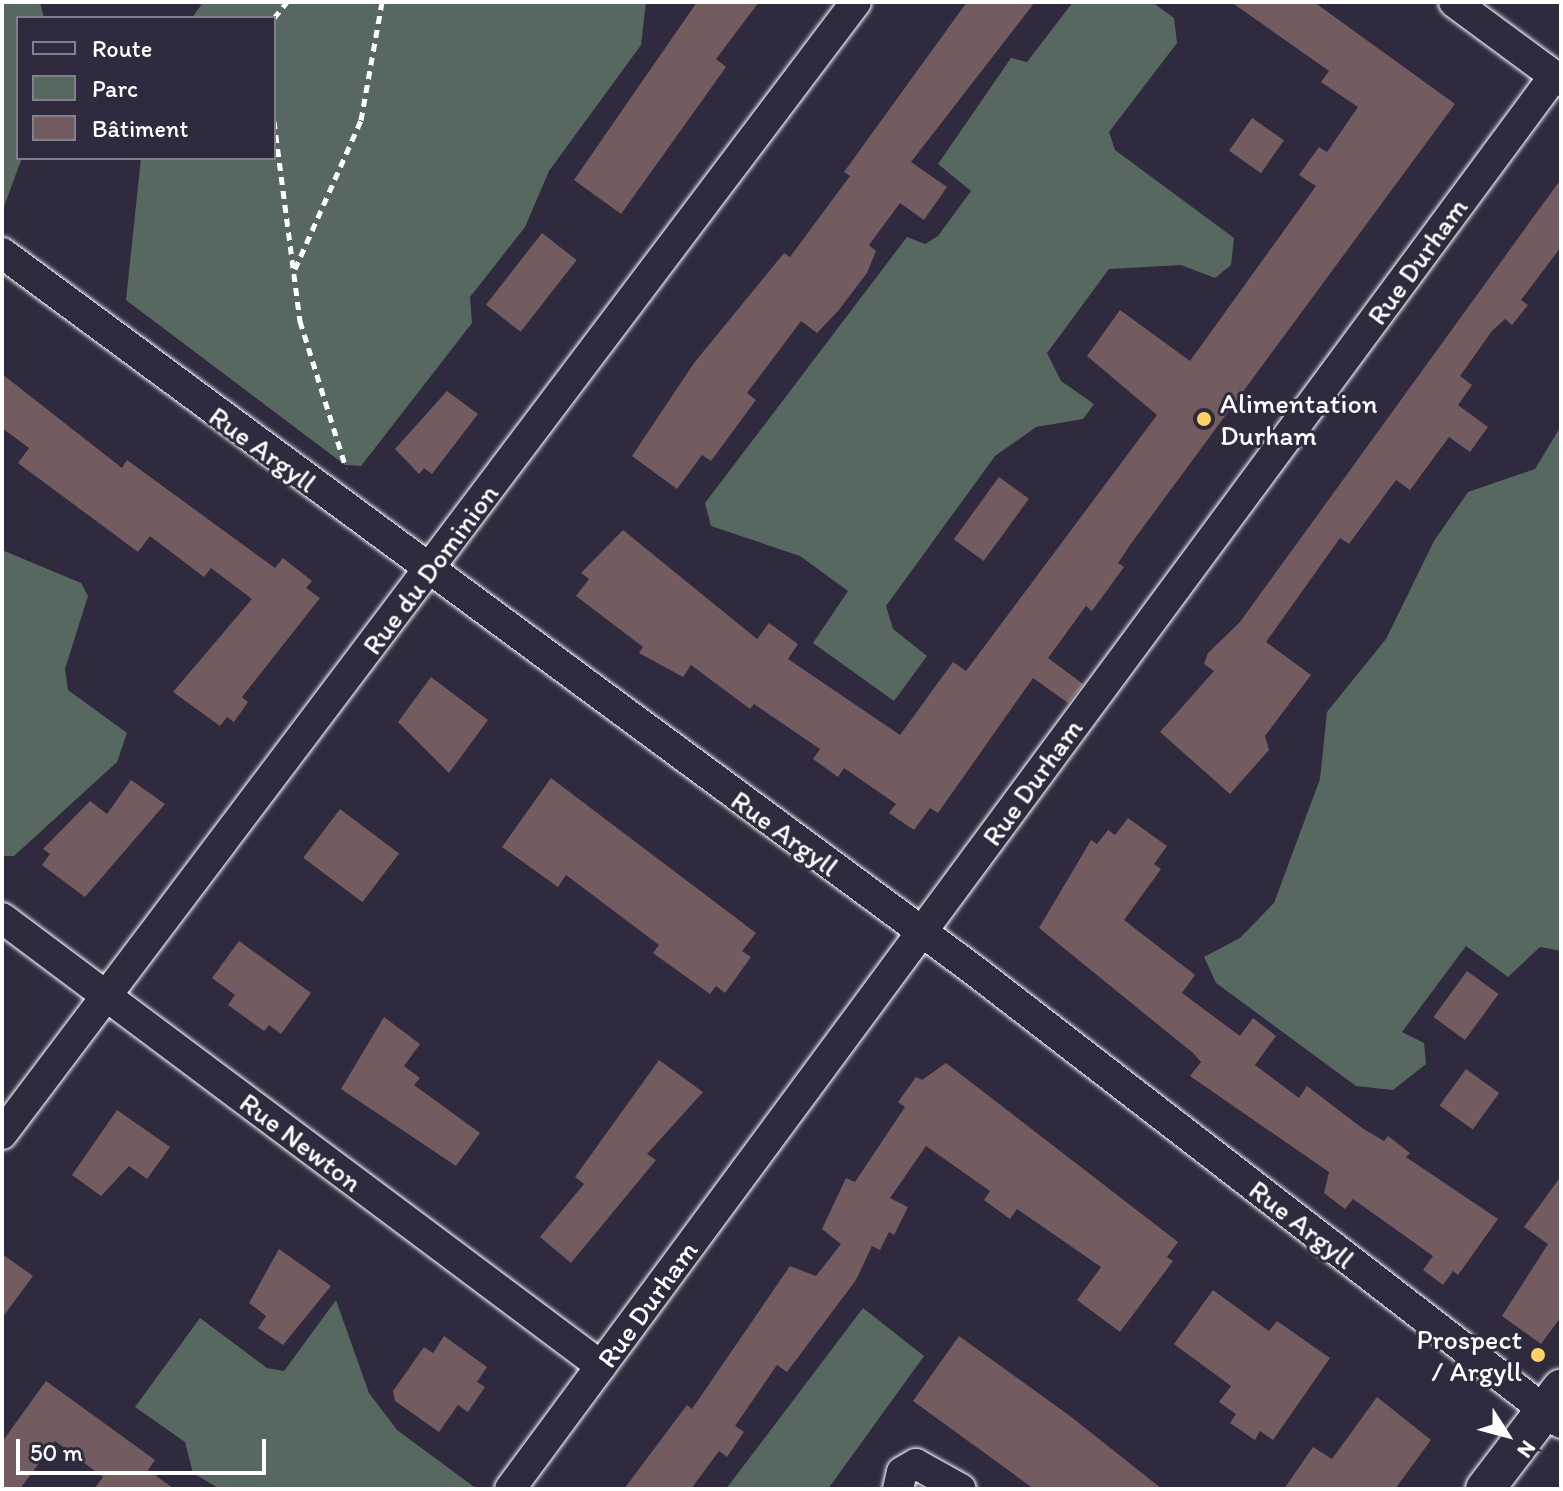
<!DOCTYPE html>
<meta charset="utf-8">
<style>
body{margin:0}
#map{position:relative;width:1563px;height:1491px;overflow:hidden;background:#2f2a3d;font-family:Itim,sans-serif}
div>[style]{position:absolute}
.green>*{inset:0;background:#576860}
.building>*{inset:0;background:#725c60;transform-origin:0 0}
.path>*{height:5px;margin-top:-2.5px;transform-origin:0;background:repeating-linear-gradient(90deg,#fff 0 8px,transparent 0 14px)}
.roads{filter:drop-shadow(0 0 2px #fff) drop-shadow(0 0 2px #fff)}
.minor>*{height:30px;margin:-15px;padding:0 15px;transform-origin:15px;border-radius:15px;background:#2f2a3d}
.tertiary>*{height:38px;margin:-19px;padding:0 19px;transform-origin:19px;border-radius:19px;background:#2f2a3d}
.dots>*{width:22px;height:22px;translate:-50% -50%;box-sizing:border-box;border:4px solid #2f2a3d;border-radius:50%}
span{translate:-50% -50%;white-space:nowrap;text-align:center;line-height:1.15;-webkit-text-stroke:6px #2f2a3d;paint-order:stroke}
.street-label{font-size:28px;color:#fff}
.poi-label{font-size:28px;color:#fff}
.left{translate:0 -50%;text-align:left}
.right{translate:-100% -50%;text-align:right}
.frame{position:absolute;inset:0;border:4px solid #fff;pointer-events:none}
.legend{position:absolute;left:16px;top:16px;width:260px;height:144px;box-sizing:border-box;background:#2f2a3d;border:2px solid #827f8b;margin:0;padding:10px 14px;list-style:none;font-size:24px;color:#fff}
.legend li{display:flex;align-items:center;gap:16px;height:40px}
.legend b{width:40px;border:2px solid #827f8b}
.north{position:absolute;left:1467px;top:1395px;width:80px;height:80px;-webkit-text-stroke:6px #2f2a3d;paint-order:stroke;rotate:126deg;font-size:22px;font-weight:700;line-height:32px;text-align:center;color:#fff}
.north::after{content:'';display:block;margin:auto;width:28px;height:36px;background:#fff;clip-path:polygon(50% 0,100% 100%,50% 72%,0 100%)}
.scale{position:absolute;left:16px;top:1439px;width:250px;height:36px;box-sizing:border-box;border:4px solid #fff;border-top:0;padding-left:10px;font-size:24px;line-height:28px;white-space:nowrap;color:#fff;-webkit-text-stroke:6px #2f2a3d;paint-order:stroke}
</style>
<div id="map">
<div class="green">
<div style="clip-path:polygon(2px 2px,40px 2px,44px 18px,18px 18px,22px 158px,3px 209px)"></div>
<div style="clip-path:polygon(203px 2px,646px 2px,641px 45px,549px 171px,525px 227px,470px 297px,472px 323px,361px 466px,345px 465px,126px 300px,141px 158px,274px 158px,274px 18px,192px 18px)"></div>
<div style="clip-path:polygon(1073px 2px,1152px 2px,1174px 18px,1177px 43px,1109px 132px,1115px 150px,1234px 238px,1231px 265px,1215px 278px,1181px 265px,1109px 269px,1047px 353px,1061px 381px,1094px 404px,1083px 419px,1036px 427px,995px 456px,886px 606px,893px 629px,927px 656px,894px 701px,813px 643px,848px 591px,800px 556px,711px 526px,705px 503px,907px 237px,925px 244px,938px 236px,971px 191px,938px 164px,1011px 58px,1027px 62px)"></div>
<div style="clip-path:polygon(1561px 426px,1561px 951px,1540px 947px,1508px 977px,1466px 946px,1402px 1032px,1424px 1043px,1426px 1064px,1393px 1090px,1356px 1086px,1216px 983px,1204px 957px,1240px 938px,1274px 903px,1320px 779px,1327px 712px,1386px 639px,1434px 541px,1468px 492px,1535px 469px)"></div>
<div style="clip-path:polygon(2px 550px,81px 583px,88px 596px,65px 669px,68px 690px,127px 733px,117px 762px,14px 856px,2px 856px)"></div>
<div style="clip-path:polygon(336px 1300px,369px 1393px,397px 1430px,477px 1489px,220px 1489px,193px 1473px,185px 1442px,135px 1407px,200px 1318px,267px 1368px,284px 1371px)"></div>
<div style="clip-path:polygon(863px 1308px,924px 1356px,828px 1489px,726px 1489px)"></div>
</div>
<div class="building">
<div style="clip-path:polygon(697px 2px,759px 2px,716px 59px,726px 67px,621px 214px,574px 180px)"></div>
<div style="clip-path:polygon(967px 2px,1035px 2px,911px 162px,947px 187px,924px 220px,900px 203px,869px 245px,876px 251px,867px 273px,838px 311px,817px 333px,801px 321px,747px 393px,756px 400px,711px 461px,702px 455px,677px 489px,632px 456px,694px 363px,784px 253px,790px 257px,850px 176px,844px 172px)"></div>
<div style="clip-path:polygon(1231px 2px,1314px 2px,1455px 104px,1130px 545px,1118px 563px,1124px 567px,1092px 611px,1086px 606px,1048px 658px,1083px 684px,1068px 703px,1033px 678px,938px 813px,930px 808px,914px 830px,889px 813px,896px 804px,844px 768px,838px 777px,813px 759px,820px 749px,754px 704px,750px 709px,691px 665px,683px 677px,639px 653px,643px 647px,576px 596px,589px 579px,581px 573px,623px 530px,757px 639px,769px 623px,798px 644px,788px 659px,900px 735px,953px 662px,966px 671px,1157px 415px,1087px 356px,1120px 310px,1190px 361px,1316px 186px,1299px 175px,1319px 147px,1327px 152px,1358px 107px,1321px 82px,1329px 71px)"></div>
<div style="left:1252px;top:118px;width:39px;height:40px;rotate:35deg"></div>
<div style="clip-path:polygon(1561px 179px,1561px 247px,1521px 300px,1528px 305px,1512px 325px,1505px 319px,1492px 331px,1460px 376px,1472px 385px,1458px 405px,1488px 427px,1470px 452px,1449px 437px,1410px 490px,1396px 480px,1349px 544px,1340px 538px,1266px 642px,1311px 675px,1265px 736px,1269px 750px,1230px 794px,1160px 732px,1214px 671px,1204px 664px,1208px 653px,1240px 622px)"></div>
<div style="left:542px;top:233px;width:44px;height:91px;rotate:38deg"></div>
<div style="clip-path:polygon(2px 374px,122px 468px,127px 460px,275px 568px,283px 558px,312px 581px,306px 588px,320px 598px,242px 697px,248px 702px,234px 722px,227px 717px,220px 726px,173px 692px,252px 599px,211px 568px,204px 577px,150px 536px,138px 552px,18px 463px,29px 448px,2px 428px)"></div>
<div style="clip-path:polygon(447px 391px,478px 414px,432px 474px,424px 468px,419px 474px,395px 449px)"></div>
<div style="left:999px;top:477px;width:37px;height:77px;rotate:36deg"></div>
<div style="clip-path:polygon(431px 677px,488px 720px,449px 773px,398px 722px)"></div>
<div style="clip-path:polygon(551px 778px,756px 933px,742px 951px,751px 957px,725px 993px,716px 986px,710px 994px,653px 953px,659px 945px,566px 875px,558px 887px,502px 847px)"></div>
<div style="clip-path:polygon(131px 780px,165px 804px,85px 897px,42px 865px,50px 854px,43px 849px,90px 801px,107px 814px)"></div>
<div style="left:340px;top:809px;width:74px;height:61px;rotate:37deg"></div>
<div style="clip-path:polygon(1128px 818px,1167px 846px,1154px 864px,1161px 869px,1124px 920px,1195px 975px,1182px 993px,1240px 1036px,1253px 1018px,1276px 1036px,1255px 1065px,1299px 1098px,1307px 1086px,1362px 1128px,1384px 1141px,1388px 1136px,1410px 1153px,1406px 1157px,1498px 1219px,1458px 1275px,1453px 1271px,1443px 1285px,1423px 1270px,1433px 1256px,1353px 1199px,1345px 1209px,1324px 1193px,1329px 1172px,1190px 1076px,1201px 1062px,1193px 1053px,1039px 928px,1091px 840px,1097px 844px,1108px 830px,1115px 835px)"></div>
<div style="clip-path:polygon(239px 941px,311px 993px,281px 1034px,269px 1025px,264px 1031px,228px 1005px,235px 995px,212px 978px)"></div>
<div style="left:1467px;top:971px;width:39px;height:57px;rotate:36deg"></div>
<div style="clip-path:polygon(384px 1017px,420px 1044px,404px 1066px,420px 1078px,414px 1085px,480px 1133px,456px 1166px,341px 1089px)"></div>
<div style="clip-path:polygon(659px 1060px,703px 1092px,647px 1154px,656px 1160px,571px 1263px,540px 1237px,584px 1184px,575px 1177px)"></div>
<div style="clip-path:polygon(946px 1063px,1178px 1242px,1167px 1257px,1173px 1261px,1120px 1332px,1077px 1300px,1101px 1267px,1017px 1209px,1010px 1219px,984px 1200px,990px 1191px,926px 1146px,890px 1198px,908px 1207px,894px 1235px,889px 1232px,880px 1250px,872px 1246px,856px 1280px,787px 1372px,777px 1365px,735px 1426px,744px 1432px,727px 1457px,719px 1451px,691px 1489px,624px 1489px,687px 1405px,692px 1409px,790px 1266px,816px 1276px,841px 1244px,822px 1229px,846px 1178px,855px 1182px,905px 1107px,898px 1102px,916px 1077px,922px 1080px)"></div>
<div style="left:1466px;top:1069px;width:41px;height:45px;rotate:36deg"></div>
<div style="clip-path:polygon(117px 1110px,170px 1147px,147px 1179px,129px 1166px,101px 1196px,72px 1175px)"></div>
<div style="clip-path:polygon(1561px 1176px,1561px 1317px,1541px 1344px,1502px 1316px,1548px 1244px,1524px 1227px)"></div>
<div style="clip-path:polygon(279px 1249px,331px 1286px,283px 1345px,258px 1328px,266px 1316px,249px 1303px)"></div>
<div style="clip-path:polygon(2px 1254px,33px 1276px,2px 1318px)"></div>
<div style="clip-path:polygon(1213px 1290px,1269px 1331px,1277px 1321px,1330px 1358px,1273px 1440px,1260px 1431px,1255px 1440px,1230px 1423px,1236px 1414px,1219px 1402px,1231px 1386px,1174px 1344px)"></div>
<div style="clip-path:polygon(444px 1336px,487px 1367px,477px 1382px,485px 1387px,468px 1412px,458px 1405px,439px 1432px,395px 1401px,393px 1391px,424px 1347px,433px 1353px)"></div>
<div style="clip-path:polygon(959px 1336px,1070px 1416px,1162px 1489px,1034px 1489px,913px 1401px)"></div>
<div style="clip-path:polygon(46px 1381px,155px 1460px,148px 1470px,174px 1489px,94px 1489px,103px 1477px,55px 1441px,20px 1489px,2px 1489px,2px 1442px)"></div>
<div style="clip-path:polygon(1377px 1397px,1431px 1440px,1395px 1489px,1284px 1489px,1313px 1447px,1332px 1459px)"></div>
</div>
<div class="path">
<div style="left:274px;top:18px;width:21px;rotate:-51deg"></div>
<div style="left:274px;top:121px;width:202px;rotate:82.6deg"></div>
<div style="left:300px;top:321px;width:154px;rotate:72.6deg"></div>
<div style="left:295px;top:269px;width:163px;rotate:-66.1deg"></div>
<div style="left:361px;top:120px;width:120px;rotate:-79.9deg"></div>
</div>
<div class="roads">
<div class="minor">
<div style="left:1454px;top:2px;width:133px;rotate:36.4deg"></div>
<div style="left:2px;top:253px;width:1209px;rotate:36.42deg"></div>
<div style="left:975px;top:971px;width:740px;rotate:37.64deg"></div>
<div style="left:2px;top:918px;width:748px;rotate:36.79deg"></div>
<div style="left:2px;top:1134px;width:1418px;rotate:-52.97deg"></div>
<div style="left:510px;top:1489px;width:1757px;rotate:-53.54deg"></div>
<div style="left:898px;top:1489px;width:17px;rotate:-77deg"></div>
<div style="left:902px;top:1472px;width:16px;rotate:-30deg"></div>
<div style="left:916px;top:1464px;width:51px;rotate:29.1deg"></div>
</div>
<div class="tertiary">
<div style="left:1485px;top:1489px;width:126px;rotate:-52.8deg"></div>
</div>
</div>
<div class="dots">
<div style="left:1204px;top:419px;background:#ffd166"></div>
<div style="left:1538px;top:1355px;background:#ffd166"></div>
</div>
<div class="street-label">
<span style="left:1417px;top:261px;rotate:-54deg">Rue Durham</span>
<span style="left:263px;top:449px;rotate:36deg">Rue Argyll</span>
<span style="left:430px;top:569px;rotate:-53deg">Rue du Dominion</span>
<span style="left:1032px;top:782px;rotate:-54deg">Rue Durham</span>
<span style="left:785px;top:833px;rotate:36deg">Rue Argyll</span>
<span style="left:301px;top:1142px;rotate:37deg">Rue Newton</span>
<span style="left:1302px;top:1224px;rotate:38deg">Rue Argyll</span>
<span style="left:647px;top:1304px;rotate:-54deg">Rue Durham</span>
</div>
<div class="poi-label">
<span class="left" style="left:1220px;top:419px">Alimentation<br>Durham</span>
<span class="right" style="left:1522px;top:1355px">Prospect<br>/ Argyll</span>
</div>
<div class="frame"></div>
<ul class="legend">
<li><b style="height:10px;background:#2f2a3d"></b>Route</li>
<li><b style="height:22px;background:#576860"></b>Parc</li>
<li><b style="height:22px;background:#725c60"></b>Bâtiment</li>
</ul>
<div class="north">N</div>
<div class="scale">50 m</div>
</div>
